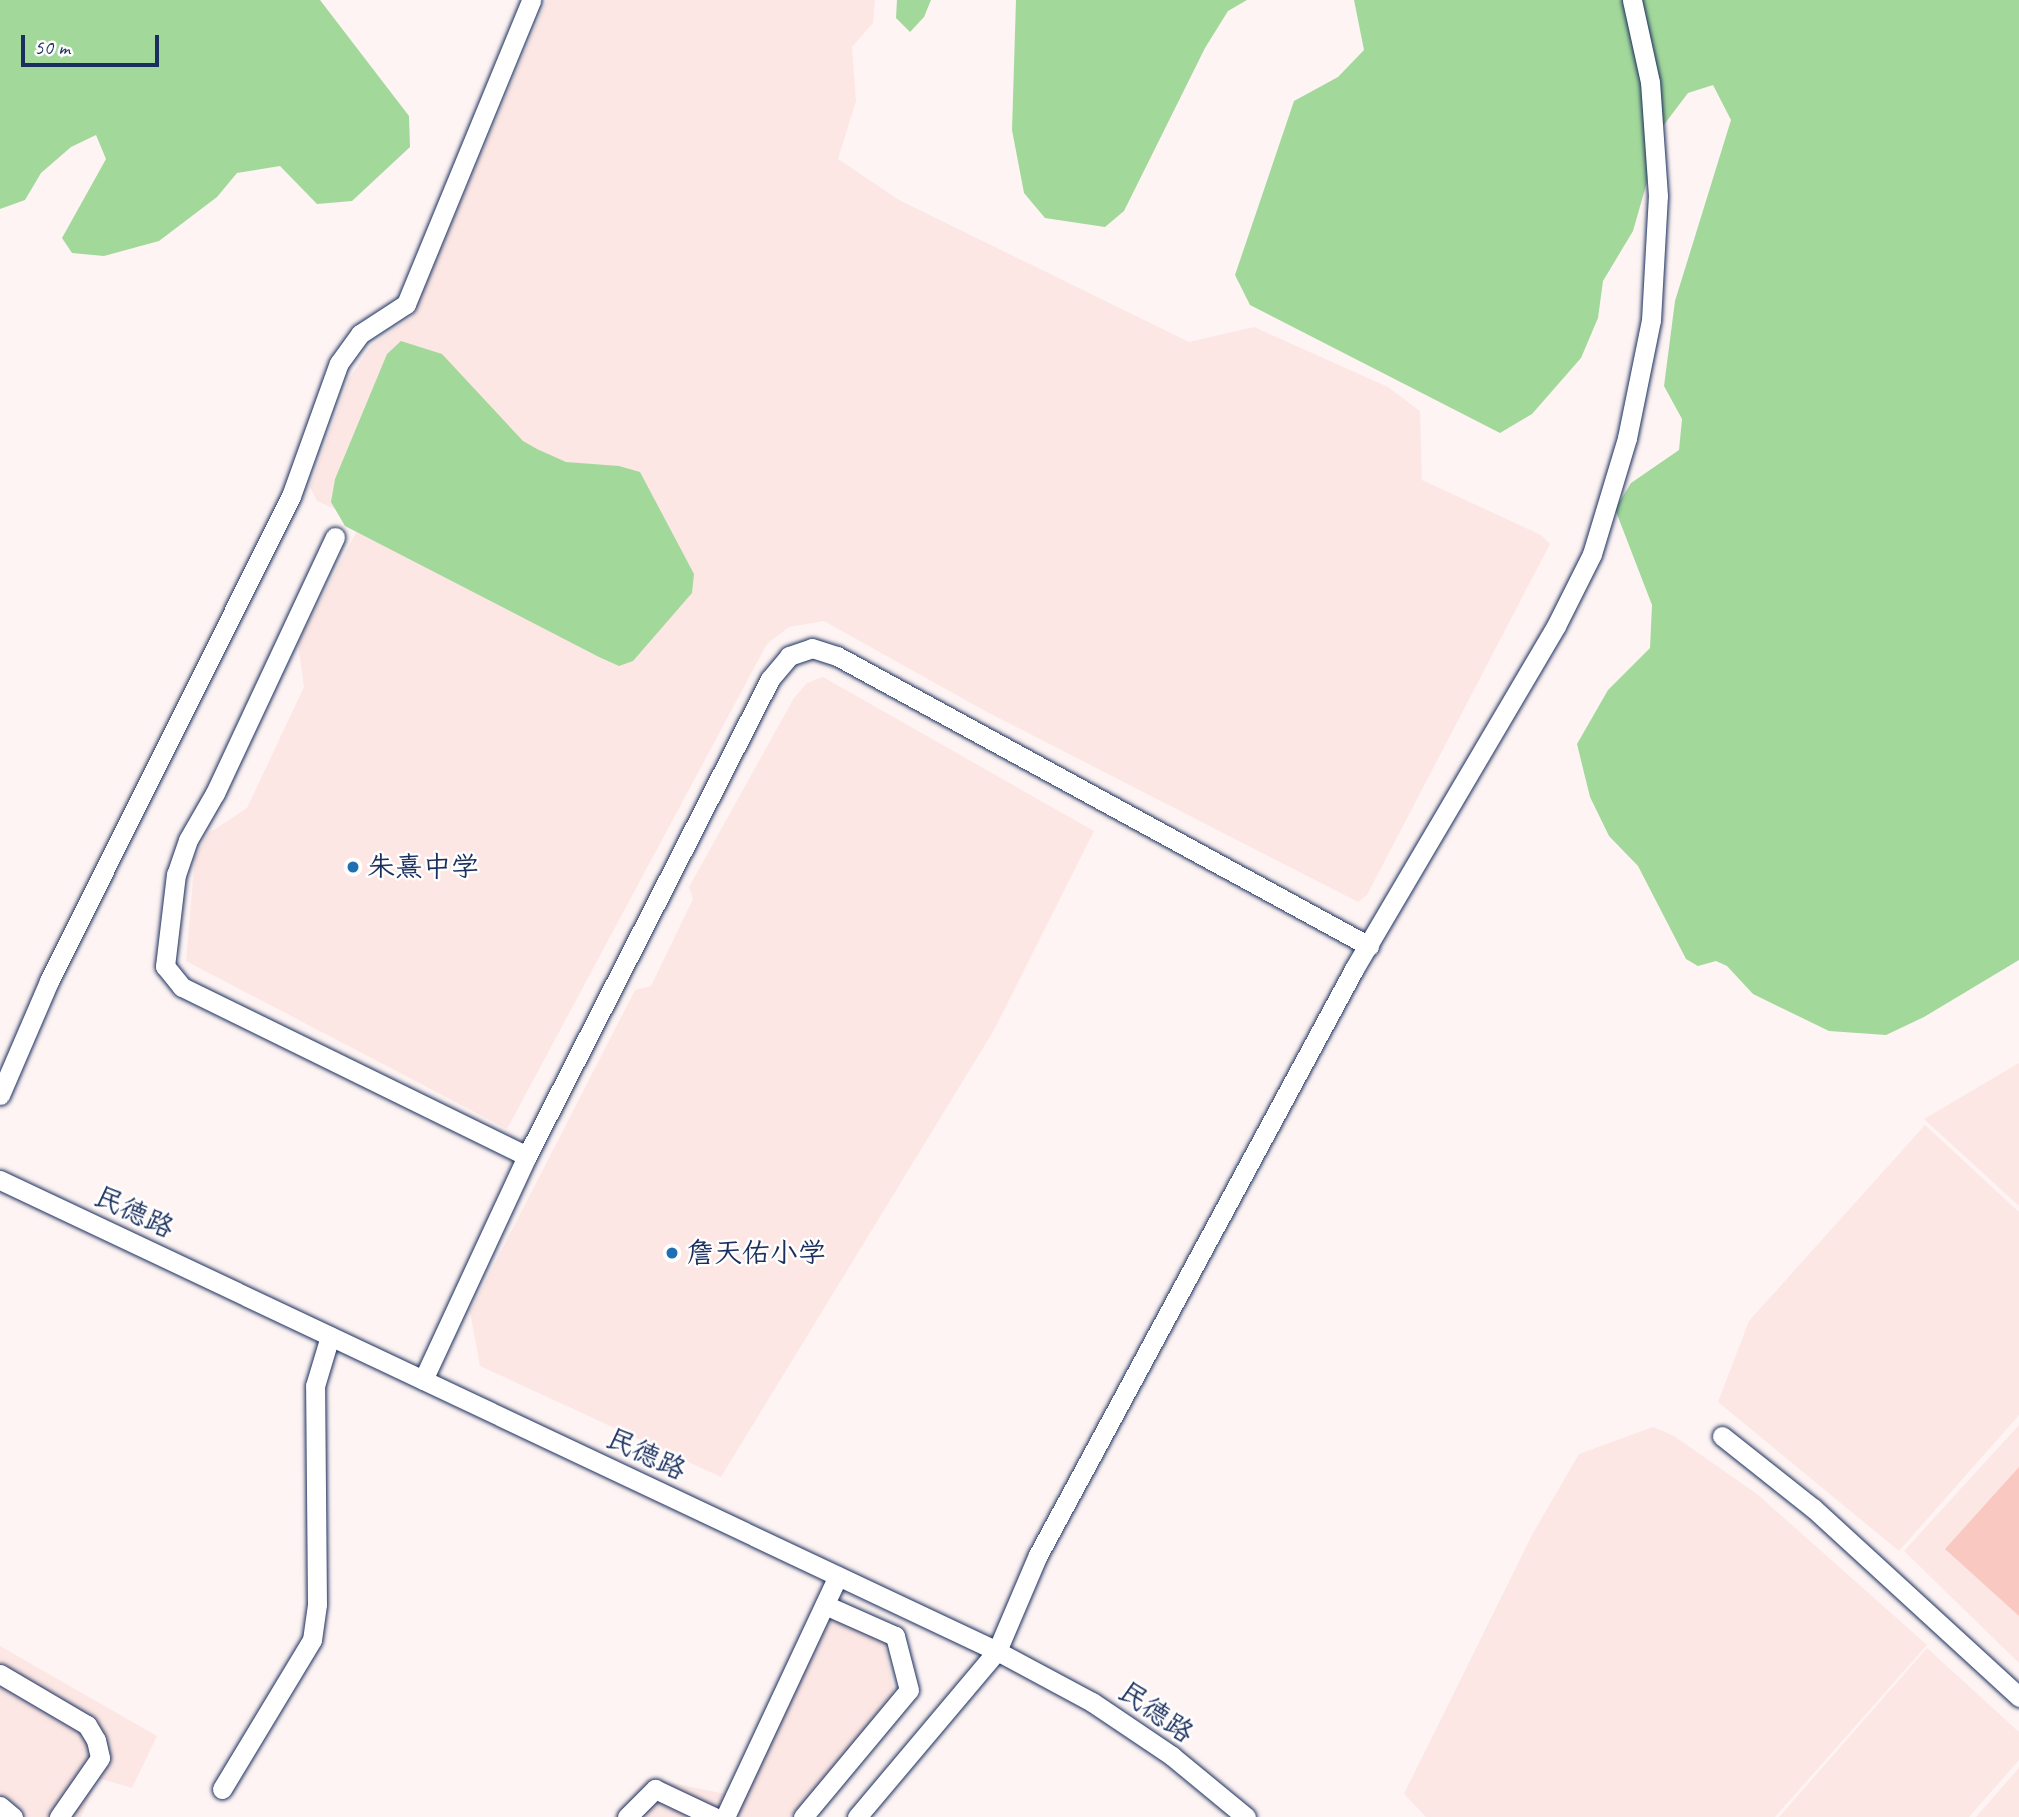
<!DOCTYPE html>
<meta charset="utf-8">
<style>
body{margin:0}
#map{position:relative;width:2019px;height:1817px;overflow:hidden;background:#fef4f3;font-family:Caveat,"LXGW WenKai TC",sans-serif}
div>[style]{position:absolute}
.built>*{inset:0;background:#fce7e4}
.green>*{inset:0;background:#a3d89b}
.building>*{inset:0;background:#f9c9c1}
.roads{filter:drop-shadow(0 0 2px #1b2f5e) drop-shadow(0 0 2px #1b2f5e)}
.minor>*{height:19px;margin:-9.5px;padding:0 9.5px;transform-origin:9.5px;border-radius:9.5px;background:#fff}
.dots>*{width:19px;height:19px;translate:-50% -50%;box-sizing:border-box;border:4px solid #fff;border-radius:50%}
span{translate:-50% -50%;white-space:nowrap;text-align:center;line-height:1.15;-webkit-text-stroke:5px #fff;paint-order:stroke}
.poi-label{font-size:28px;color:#1b2f5e}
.left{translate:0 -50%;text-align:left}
.street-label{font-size:28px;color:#1b2f5e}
.scale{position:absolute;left:21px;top:35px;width:138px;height:32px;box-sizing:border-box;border:4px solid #1b2f5e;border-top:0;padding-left:9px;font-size:21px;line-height:24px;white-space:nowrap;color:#1b2f5e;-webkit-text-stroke:5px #fff;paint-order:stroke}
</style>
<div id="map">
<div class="built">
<div style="clip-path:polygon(547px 0,875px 0,873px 23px,852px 47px,856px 101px,838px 159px,899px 200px,1189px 342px,1254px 327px,1388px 387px,1420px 411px,1422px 480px,1541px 535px,1550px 544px,1367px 895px,1358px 902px,985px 711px,824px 621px,789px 627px,767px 644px,507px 1129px,186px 961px,195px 858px,208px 834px,247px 808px,304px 687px,298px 643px,362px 521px,317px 501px,310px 487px,349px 379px,371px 346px,412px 317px)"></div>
<div style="clip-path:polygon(823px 677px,1094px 831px,994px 1030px,721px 1477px,480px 1366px,470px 1312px,635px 990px,651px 986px,693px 899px,689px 887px,794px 698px,807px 683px)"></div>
<div style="clip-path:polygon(2019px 1063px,2019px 1206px,1924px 1119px)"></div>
<div style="clip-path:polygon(1925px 1125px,2019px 1212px,2019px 1415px,1899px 1551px,1718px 1402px,1749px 1321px)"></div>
<div style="clip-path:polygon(2019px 1425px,2019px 1663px,1904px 1551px)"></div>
<div style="clip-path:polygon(1653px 1427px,1674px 1436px,1757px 1494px,1927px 1645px,1775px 1817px,1426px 1817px,1404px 1794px,1532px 1535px,1579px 1454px)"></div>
<div style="clip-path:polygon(825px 1617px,883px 1639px,895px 1698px,790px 1817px,613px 1817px,648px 1778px,745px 1798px)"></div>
<div style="clip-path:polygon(0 1646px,157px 1736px,132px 1788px,98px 1778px,81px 1817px,0 1817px)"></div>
<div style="clip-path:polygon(1927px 1648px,2019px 1732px,2019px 1760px,1969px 1817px,1779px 1817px)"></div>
<div style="clip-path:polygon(2019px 1768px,2019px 1817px,1976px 1817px)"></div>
</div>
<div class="green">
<div style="clip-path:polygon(0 0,320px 0,409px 116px,410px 147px,352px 201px,317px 204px,280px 166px,237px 173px,217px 197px,159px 241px,104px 256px,72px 253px,62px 238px,106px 159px,96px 135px,71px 147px,41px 173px,25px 200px,0 209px)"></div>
<div style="clip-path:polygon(897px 0,931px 0,924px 17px,910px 32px,896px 18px)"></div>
<div style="clip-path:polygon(1016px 0,1247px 0,1228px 11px,1205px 48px,1124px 211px,1105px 227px,1045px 218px,1024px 193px,1012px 130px)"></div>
<div style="clip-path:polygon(1354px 0,2019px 0,2019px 960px,1924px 1017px,1886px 1035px,1829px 1031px,1753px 994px,1727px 966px,1716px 961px,1698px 966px,1686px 959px,1638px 866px,1609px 836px,1590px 797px,1577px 744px,1608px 690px,1650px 648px,1652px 605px,1615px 509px,1631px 483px,1679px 450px,1682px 419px,1664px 386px,1675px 301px,1731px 120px,1713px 85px,1688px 93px,1663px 126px,1633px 231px,1603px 281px,1598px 318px,1581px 358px,1532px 414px,1500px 433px,1250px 305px,1235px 275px,1294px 101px,1338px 77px,1364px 50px)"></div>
<div style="clip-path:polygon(401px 341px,442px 354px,523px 441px,537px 449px,566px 462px,619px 466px,640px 472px,694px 574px,692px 593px,633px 661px,619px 666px,599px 657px,345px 526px,331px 502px,335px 479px,387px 354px)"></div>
</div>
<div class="building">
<div style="clip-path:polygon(2019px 1467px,2019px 1616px,1945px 1549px)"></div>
</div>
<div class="roads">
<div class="minor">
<div style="left:335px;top:537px;width:283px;rotate:115.1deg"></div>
<div style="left:215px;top:793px;width:54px;rotate:119.9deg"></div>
<div style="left:188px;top:840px;width:36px;rotate:109deg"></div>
<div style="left:176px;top:874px;width:93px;rotate:96.8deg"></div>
<div style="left:165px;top:966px;width:27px;rotate:51deg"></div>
<div style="left:182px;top:987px;width:384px;rotate:26.1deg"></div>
<div style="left:0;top:1095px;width:124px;rotate:-66.7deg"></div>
<div style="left:49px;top:981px;width:542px;rotate:-63.48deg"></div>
<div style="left:291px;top:496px;width:141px;rotate:-70.2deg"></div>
<div style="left:339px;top:363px;width:36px;rotate:-54deg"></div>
<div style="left:360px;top:334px;width:55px;rotate:-33.1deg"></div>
<div style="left:406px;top:304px;width:329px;rotate:-67.6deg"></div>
<div style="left:0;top:1180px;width:1103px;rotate:25.29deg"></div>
<div style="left:997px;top:1651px;width:108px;rotate:28.2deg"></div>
<div style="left:1092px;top:1702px;width:97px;rotate:34deg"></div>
<div style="left:1172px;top:1756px;width:96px;rotate:39.5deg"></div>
<div style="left:423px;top:1380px;width:247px;rotate:-65.1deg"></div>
<div style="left:527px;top:1156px;width:535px;rotate:-63deg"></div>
<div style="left:770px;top:679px;width:30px;rotate:-50deg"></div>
<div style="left:789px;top:656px;width:24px;rotate:-19deg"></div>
<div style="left:812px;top:648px;width:26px;rotate:18deg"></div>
<div style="left:837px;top:656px;width:606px;rotate:28.6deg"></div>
<div style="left:1722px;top:1436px;width:116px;rotate:38.4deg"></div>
<div style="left:1813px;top:1508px;width:280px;rotate:42.5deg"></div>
<div style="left:0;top:1674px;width:101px;rotate:30.4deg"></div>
<div style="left:87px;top:1725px;width:17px;rotate:59deg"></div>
<div style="left:96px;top:1740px;width:18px;rotate:77deg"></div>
<div style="left:100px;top:1758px;width:72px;rotate:124.8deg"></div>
<div style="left:222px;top:1789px;width:174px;rotate:-58.9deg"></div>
<div style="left:312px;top:1640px;width:36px;rotate:-82deg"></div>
<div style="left:317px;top:1604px;width:218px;rotate:-90.5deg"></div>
<div style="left:315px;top:1386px;width:52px;rotate:-73.3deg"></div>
<div style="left:0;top:1806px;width:17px;rotate:40deg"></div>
<div style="left:627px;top:1817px;width:40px;rotate:-45deg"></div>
<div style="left:655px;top:1789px;width:65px;rotate:25.4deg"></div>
<div style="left:725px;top:1817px;width:266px;rotate:-64.9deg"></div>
<div style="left:803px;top:1817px;width:165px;rotate:-50.2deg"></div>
<div style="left:909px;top:1690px;width:56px;rotate:-104.5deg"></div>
<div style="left:895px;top:1636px;width:77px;rotate:-156.1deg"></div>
<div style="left:857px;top:1817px;width:217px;rotate:-49.9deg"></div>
<div style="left:997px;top:1651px;width:104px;rotate:-66.9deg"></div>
<div style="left:1038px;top:1555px;width:666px;rotate:-61.66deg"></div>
<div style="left:1354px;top:969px;width:398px;rotate:-59.5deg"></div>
<div style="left:1556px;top:626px;width:80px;rotate:-63.4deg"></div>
<div style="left:1592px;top:554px;width:121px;rotate:-73.2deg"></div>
<div style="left:1627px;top:438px;width:120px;rotate:-78.5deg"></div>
<div style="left:1651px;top:320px;width:124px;rotate:-86.8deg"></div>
<div style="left:1658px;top:196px;width:114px;rotate:-94deg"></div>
<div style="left:1650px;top:82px;width:84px;rotate:-102.4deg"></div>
</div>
</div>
<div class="dots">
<div style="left:353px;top:867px;background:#1f6fb2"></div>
<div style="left:672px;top:1253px;background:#1f6fb2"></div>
</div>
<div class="poi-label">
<span class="left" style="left:367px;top:867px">朱熹中学</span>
<span class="left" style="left:686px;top:1253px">詹天佑小学</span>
</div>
<div class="street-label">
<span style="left:134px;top:1212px;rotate:25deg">民德路</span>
<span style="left:646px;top:1454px;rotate:25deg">民德路</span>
<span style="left:1156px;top:1712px;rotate:35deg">民德路</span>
</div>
<div class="scale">50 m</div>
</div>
